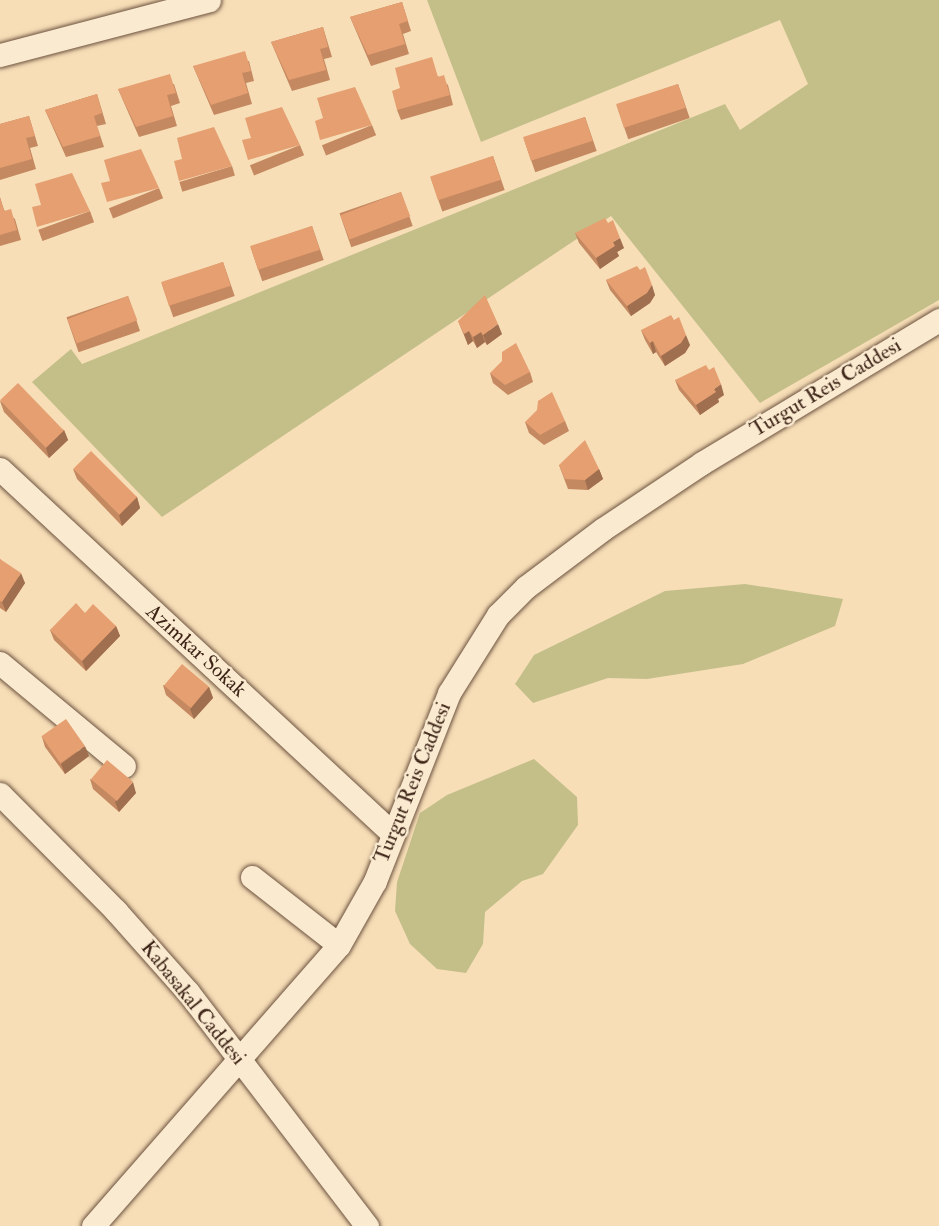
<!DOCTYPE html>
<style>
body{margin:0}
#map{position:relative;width:939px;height:1226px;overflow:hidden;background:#f7deb7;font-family:"IM FELL Double Pica",serif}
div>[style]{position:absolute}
.green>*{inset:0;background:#c4bf89}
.roads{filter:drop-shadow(0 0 2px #6c523f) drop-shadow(0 0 2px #6c523f)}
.minor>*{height:23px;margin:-11.5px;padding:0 11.5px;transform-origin:11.5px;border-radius:11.5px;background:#faead0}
.wall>*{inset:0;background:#c58961;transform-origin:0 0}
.shaded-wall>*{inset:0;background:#a06f4f}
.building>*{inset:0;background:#e59f71;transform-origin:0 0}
span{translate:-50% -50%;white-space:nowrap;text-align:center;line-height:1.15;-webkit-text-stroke:5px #faead0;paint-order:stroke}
.street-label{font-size:21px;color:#3d2417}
</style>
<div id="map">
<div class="green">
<div style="clip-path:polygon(427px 0,939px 0,939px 300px,760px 403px,611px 216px,162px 517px,32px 382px,71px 349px,82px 364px,725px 104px,740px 130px,808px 84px,780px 20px,481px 142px)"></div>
<div style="clip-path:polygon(745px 584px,843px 599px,835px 626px,743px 664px,647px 679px,608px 678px,533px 703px,515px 684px,534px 655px,665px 591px)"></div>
<div style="clip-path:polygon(534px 759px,577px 797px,578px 825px,543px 874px,522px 881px,485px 912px,483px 944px,466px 973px,437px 969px,410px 944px,395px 911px,397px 882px,420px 813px,447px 795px)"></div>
</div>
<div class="roads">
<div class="minor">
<div style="left:0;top:55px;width:216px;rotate:-14.7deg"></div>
<div style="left:0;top:469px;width:536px;rotate:42.88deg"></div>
<div style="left:0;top:663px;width:161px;rotate:39.7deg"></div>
<div style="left:0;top:794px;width:165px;rotate:45.2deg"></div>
<div style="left:116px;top:911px;width:108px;rotate:48.4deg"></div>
<div style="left:188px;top:992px;width:295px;rotate:52.6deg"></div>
<div style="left:252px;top:877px;width:110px;rotate:38deg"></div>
<div style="left:93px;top:1226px;width:373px;rotate:-48.8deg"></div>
<div style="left:339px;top:945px;width:73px;rotate:-60.6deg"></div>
<div style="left:375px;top:881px;width:202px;rotate:-68.5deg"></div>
<div style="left:449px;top:693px;width:92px;rotate:-57.9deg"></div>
<div style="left:498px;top:615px;width:40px;rotate:-45deg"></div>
<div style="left:526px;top:587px;width:96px;rotate:-37deg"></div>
<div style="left:603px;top:529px;width:119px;rotate:-33.7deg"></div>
<div style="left:702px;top:463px;width:277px;rotate:-31.1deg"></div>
</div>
</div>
<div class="wall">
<div style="clip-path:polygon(402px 2px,411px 31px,403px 34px,409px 54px,371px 66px,350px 17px)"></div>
<div style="clip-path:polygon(323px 27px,332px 57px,324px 59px,330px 80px,292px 91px,271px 42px)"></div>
<div style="clip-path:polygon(249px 61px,254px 81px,246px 83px,252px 104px,214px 115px,193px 66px)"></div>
<div style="clip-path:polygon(438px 76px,448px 85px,453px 105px,401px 120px,397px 110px)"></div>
<div style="clip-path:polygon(174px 84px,180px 103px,171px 106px,177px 126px,139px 137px,118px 89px)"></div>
<div style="left:678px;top:84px;width:36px;height:65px;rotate:71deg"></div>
<div style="clip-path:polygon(97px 94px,106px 124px,97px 126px,104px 147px,66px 157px,45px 110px)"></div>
<div style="clip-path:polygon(29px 116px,38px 146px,30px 148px,36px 169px,0 180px,0 124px)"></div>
<div style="left:585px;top:117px;width:36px;height:65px;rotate:71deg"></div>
<div style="left:372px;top:125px;width:11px;height:54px;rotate:68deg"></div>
<div style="left:300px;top:145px;width:11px;height:54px;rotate:68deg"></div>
<div style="left:493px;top:156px;width:36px;height:66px;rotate:71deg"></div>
<div style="left:232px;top:166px;width:10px;height:55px;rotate:73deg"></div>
<div style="left:159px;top:188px;width:11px;height:54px;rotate:68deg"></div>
<div style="left:401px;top:192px;width:36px;height:65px;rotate:71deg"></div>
<div style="clip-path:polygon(0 197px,4px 210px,15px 219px,21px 240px,0 246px)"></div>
<div style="left:90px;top:211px;width:12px;height:55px;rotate:70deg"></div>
<div style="left:312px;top:226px;width:36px;height:65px;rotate:71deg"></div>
<div style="clip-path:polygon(575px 233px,624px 248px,617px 252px,619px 256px,600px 269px,579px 243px)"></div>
<div style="left:223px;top:262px;width:36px;height:65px;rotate:71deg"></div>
<div style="clip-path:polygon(640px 270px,655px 295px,650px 303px,631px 316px,610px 290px,606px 280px)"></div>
<div style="left:128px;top:296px;width:37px;height:65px;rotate:71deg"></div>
<div style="clip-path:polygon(458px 321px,502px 334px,487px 345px,485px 342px,477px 348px,473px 341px,468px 345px)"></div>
<div style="clip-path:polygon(641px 330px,690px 345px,685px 353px,665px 366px,656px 352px,653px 354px,645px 340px)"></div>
<div style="clip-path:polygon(530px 372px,533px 382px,508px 395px,493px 383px,490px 373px)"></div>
<div style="clip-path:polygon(675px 380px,724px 395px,718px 399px,719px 402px,700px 415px,679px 390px)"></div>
<div style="clip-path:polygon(0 401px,64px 430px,68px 440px,49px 458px,4px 412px)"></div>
<div style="clip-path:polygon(565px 421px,569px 431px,544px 445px,529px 433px,525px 422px)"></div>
<div style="clip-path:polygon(559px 465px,599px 469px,603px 479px,588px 490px,568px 489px)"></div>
<div style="clip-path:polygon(73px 469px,137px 497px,140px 508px,122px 526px,77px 479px)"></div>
<div style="clip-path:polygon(0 559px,25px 583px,6px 612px,0 608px)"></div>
<div style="clip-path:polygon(85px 613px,116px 626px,120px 636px,86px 671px,54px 640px,50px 630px)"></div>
<div style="clip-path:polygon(163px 685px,209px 687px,213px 698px,194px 719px,166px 695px)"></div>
<div style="clip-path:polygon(42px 737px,89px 756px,65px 774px,45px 747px)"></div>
<div style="clip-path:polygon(90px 779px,136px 793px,119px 812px,93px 789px)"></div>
</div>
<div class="shaded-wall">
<div style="clip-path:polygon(620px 238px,624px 248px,617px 252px,619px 256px,600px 269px,596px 258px,613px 242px)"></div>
<div style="clip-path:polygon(652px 285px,655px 295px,650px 303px,631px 316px,627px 306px)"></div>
<div style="clip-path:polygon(498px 324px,502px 334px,487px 345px,483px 335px)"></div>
<div style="clip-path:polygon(469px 331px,473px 341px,468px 345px,464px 334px)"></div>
<div style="clip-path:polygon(481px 332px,485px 342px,477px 348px,473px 337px)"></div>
<div style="clip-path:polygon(686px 335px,690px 345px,685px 353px,665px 366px,661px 356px)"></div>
<div style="clip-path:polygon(653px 341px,656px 352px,653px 354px,650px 343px)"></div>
<div style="clip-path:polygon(721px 384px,724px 395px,718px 399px,719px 402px,700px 415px,696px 405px,714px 389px)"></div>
<div style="clip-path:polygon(64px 430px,68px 440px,49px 458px,46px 448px)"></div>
<div style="clip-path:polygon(599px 469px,603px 479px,588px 490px,585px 480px)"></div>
<div style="clip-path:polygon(137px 497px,140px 508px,122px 526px,119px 515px)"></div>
<div style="clip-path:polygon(21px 573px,25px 583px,6px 612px,2px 602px)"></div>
<div style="clip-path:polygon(116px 626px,120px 636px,86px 671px,82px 661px)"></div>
<div style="clip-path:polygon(209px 687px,213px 698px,194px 719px,190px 709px)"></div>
<div style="clip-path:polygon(85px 746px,89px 756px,65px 774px,61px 764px)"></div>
<div style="clip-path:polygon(133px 782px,136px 793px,119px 812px,115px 802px)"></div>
</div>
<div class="building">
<div style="clip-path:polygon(402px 2px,408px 21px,399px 24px,405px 44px,368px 55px,350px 17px)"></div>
<div style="clip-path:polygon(323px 27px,328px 47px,320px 49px,326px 70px,289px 80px,271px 42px)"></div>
<div style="clip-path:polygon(245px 51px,251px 71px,242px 73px,248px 93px,211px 105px,193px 66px)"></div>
<div style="clip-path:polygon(432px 57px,438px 77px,444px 75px,450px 95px,397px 110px,392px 91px,400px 88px,395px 68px)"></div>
<div style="clip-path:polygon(170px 74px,176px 93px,167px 95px,173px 116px,136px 127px,118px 89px)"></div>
<div style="left:678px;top:84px;width:25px;height:65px;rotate:72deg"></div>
<div style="clip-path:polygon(355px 87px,372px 125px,320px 140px,315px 121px,323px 118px,317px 98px)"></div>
<div style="clip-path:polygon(97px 94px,102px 113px,94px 116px,100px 136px,63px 147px,45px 110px)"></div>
<div style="clip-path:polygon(282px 107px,300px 145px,248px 160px,242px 140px,251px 138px,245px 118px)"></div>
<div style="clip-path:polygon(29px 116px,35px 136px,26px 138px,32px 159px,0 168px,0 124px)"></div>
<div style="left:585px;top:117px;width:25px;height:65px;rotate:72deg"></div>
<div style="clip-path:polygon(214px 127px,232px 166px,179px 181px,174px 161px,182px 159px,177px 138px)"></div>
<div style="clip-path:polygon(141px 149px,159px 188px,107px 202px,101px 183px,110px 181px,104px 160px)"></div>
<div style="left:493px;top:156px;width:25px;height:66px;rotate:72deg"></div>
<div style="clip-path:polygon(72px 173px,90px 211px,37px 227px,32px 207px,41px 205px,35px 184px)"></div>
<div style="left:401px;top:192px;width:26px;height:65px;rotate:69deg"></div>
<div style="clip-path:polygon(0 198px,4px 211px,11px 209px,17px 230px,0 235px)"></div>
<div style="clip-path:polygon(605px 218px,608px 223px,613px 220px,620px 238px,613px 242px,615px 246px,596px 258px,575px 233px)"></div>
<div style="left:312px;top:226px;width:25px;height:65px;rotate:72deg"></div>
<div style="left:223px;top:262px;width:25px;height:65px;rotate:72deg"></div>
<div style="clip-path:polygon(637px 266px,640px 270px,645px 267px,652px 285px,647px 293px,627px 306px,606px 280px)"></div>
<div style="clip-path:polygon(485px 295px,498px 324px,483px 335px,481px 332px,473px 337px,469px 331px,464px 334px,458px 321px)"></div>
<div style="left:128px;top:296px;width:26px;height:65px;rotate:69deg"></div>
<div style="clip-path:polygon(671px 315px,674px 320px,679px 317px,686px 335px,681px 343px,661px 356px,653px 341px,650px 343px,641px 330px)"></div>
<div style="clip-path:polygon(516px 343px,530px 372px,505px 385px,490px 373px,502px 361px,502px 352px)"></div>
<div style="clip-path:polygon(706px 365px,709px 370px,714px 367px,721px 384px,714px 389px,716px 392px,696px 405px,675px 380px)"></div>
<div style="left:18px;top:383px;width:66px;height:25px;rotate:46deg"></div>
<div style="clip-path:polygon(552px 392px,565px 421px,540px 435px,525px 422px,537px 410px,538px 401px)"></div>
<div style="clip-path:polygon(585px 440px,599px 469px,585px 480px,565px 479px,559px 465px)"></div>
<div style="left:91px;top:451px;width:65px;height:25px;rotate:45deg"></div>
<div style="clip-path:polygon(0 559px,21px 573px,2px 602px,0 601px)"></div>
<div style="clip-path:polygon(76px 603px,85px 613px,93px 604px,116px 626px,82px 661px,50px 630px)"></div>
<div style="left:182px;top:664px;width:35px;height:28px;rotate:40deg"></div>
<div style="left:66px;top:719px;width:33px;height:30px;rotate:55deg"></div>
<div style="left:107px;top:760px;width:34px;height:25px;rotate:40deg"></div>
</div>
<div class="street-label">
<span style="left:826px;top:388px;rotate:-31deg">Turgut Reis Caddesi</span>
<span style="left:196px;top:651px;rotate:42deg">Azimkar Sokak</span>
<span style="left:413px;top:783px;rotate:-68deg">Turgut Reis Caddesi</span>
<span style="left:193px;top:1003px;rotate:51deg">Kabasakal Caddesi</span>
</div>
</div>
